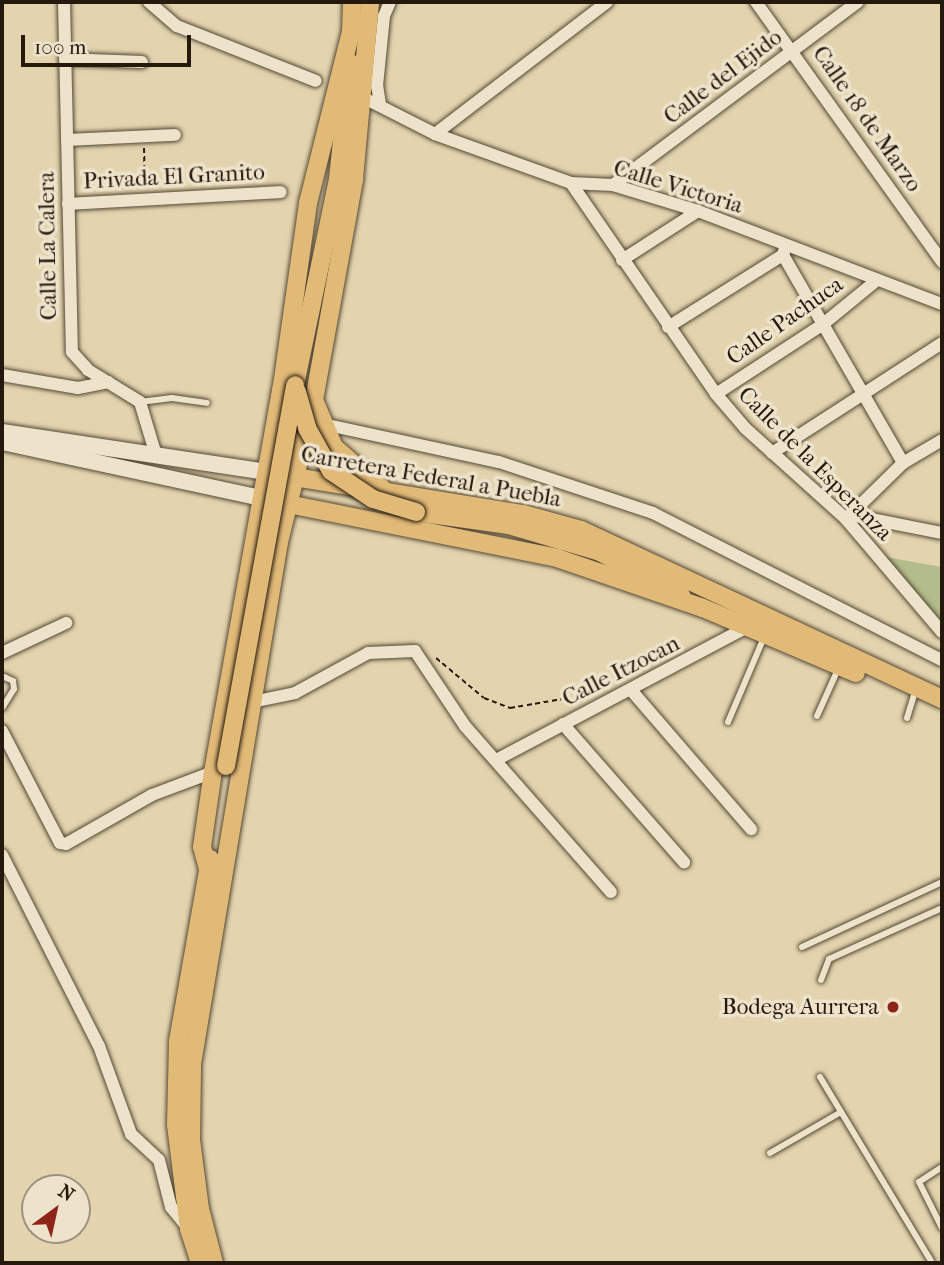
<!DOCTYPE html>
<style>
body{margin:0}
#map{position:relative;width:944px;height:1265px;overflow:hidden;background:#e3d4af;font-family:"IM FELL French Canon",serif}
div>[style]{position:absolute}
.green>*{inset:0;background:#b3bd8b}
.path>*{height:2px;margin-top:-1px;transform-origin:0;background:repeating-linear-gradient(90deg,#24190c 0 5px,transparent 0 8.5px)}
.roads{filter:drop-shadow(0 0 2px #544835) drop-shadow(0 0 2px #544835)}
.service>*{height:6px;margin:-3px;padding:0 3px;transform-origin:3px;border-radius:3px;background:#ede3cb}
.minor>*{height:12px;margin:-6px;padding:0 6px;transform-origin:6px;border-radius:6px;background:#ede3cb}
.secondary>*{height:16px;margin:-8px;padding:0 8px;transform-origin:8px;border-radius:8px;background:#ede3cb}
.primary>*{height:18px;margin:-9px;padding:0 9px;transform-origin:9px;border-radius:9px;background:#e2ba78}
.bridges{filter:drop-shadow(0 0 2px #24190c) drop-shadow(0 0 2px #24190c)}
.primary-bridge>*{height:18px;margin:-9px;padding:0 9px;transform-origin:9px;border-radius:9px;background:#e2ba78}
.dots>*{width:19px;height:19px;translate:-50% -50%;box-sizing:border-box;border:4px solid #ede3cb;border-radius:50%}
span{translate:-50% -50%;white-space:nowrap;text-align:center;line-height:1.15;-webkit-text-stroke:7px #ede3cb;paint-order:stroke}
.street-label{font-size:23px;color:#24190c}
.poi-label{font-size:23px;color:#24190c}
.right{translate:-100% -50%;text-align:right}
.frame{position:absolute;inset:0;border:4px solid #24190c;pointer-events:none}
.north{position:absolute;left:21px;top:1174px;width:70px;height:70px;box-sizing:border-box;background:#ede3cb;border:2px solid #9d927f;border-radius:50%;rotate:33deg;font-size:19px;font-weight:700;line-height:28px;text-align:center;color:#24190c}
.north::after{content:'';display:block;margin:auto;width:24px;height:32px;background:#8f2418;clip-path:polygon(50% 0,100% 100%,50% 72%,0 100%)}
.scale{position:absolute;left:21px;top:35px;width:170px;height:32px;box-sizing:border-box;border:4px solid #24190c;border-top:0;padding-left:9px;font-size:21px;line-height:24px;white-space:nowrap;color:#24190c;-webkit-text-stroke:5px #ede3cb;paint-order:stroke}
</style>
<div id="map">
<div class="green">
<div style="clip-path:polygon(880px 556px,942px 567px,942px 623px)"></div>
</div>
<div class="path">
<div style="left:144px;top:148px;width:40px;rotate:88.6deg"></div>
<div style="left:436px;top:658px;width:62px;rotate:39.8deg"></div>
<div style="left:484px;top:698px;width:28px;rotate:21deg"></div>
<div style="left:510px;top:708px;width:53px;rotate:-9.8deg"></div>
<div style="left:562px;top:699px;width:15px;rotate:20deg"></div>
</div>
<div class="roads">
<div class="service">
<div style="left:140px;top:402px;width:32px;rotate:-7deg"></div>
<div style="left:172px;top:398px;width:35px;rotate:8deg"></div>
<div style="left:2px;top:676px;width:12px;rotate:24deg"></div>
<div style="left:13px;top:681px;width:8px;rotate:83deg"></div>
<div style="left:14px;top:689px;width:22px;rotate:122deg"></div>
<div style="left:817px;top:716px;width:54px;rotate:-65.8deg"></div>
<div style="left:907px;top:718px;width:30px;rotate:-73deg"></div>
<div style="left:728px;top:722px;width:95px;rotate:-67deg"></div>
<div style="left:802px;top:947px;width:154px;rotate:-24.9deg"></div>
<div style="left:821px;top:980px;width:22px;rotate:-69deg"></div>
<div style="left:829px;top:959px;width:124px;rotate:-24.3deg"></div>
<div style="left:820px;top:1077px;width:217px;rotate:58.9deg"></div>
<div style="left:770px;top:1153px;width:82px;rotate:-30deg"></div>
<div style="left:942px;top:1167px;width:27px;rotate:147deg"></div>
<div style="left:919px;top:1182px;width:51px;rotate:63.4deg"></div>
</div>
<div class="minor">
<div style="left:64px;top:2px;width:350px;rotate:88.7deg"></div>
<div style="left:72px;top:352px;width:24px;rotate:48deg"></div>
<div style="left:88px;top:370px;width:61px;rotate:31.6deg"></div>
<div style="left:140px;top:402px;width:52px;rotate:73.3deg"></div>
<div style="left:149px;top:2px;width:37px;rotate:41deg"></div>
<div style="left:177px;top:26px;width:149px;rotate:21.6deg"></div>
<div style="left:756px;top:2px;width:320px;rotate:54.4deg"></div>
<div style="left:65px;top:59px;width:77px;rotate:2.2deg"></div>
<div style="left:364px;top:98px;width:80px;rotate:26.9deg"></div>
<div style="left:435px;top:134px;width:145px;rotate:19.8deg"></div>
<div style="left:571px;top:183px;width:42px;rotate:2.7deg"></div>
<div style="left:613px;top:185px;width:89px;rotate:17deg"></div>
<div style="left:698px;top:211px;width:261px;rotate:20.9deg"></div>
<div style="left:380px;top:104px;width:18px;rotate:-99deg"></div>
<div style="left:377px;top:86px;width:70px;rotate:-84.3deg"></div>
<div style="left:384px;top:16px;width:15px;rotate:-67deg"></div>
<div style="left:435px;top:134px;width:217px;rotate:-37.5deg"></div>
<div style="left:67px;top:140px;width:108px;rotate:-2.7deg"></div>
<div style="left:571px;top:183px;width:256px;rotate:55.5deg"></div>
<div style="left:716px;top:394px;width:45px;rotate:49.5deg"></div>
<div style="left:745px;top:428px;width:136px;rotate:42deg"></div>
<div style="left:846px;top:519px;width:148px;rotate:49.7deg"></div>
<div style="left:613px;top:185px;width:306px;rotate:-36.8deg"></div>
<div style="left:68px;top:204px;width:213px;rotate:-3.2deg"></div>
<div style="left:783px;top:255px;width:240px;rotate:60deg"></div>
<div style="left:903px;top:463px;width:80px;rotate:135.5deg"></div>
<div style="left:622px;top:260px;width:90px;rotate:-32.8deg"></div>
<div style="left:668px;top:327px;width:136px;rotate:-32.1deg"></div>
<div style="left:783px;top:255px;width:7px;rotate:-74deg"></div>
<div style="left:2px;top:375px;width:77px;rotate:9.7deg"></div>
<div style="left:78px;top:388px;width:31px;rotate:-11deg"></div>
<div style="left:716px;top:394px;width:126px;rotate:-33.1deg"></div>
<div style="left:822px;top:325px;width:71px;rotate:-39.3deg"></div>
<div style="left:323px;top:424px;width:180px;rotate:12.2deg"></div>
<div style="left:499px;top:462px;width:162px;rotate:18.3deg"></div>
<div style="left:653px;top:513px;width:324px;rotate:27deg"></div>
<div style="left:772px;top:453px;width:202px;rotate:-32.9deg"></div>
<div style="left:903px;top:463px;width:45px;rotate:-30.5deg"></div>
<div style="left:851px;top:515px;width:93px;rotate:11.2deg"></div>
<div style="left:2px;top:653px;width:71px;rotate:-25.1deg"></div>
<div style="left:631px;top:690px;width:184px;rotate:49.2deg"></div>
<div style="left:252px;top:702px;width:44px;rotate:-11.8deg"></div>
<div style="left:295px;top:693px;width:83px;rotate:-28.7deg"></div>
<div style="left:368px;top:653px;width:47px;rotate:-2.4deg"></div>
<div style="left:415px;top:651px;width:90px;rotate:56.3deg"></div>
<div style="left:465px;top:726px;width:221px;rotate:48.7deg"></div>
<div style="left:563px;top:724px;width:184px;rotate:48.8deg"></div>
<div style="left:2px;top:731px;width:126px;rotate:62.6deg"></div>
<div style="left:60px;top:843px;width:6px;rotate:9deg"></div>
<div style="left:66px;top:844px;width:99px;rotate:-29.7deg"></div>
<div style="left:152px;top:795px;width:65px;rotate:-20.7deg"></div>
<div style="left:498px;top:759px;width:286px;rotate:-27.9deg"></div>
<div style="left:2px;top:855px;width:214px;rotate:63.1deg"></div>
<div style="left:99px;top:1046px;width:94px;rotate:70deg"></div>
<div style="left:131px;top:1134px;width:38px;rotate:43deg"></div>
<div style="left:159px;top:1160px;width:49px;rotate:75.7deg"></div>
<div style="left:171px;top:1207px;width:28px;rotate:51deg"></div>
</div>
<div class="secondary">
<div style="left:2px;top:432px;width:266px;rotate:8.6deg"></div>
<div style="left:2px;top:442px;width:265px;rotate:12.2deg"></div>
</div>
<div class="primary">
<div style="left:295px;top:385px;width:210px;rotate:-78.2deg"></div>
<div style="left:338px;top:179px;width:117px;rotate:-84.1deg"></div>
<div style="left:314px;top:400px;width:51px;rotate:66.9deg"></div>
<div style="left:334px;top:447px;width:67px;rotate:40.8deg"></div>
<div style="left:282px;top:475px;width:244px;rotate:9.2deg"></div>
<div style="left:523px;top:514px;width:60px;rotate:15.4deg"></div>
<div style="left:581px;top:530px;width:399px;rotate:25.1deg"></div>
<div style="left:278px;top:502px;width:285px;rotate:11.3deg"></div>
<div style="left:557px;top:558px;width:154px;rotate:18.9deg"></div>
<div style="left:703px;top:608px;width:166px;rotate:23deg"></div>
<div style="left:416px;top:512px;width:94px;rotate:8deg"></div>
<div style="left:509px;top:525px;width:95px;rotate:16.5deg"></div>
<div style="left:600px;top:552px;width:92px;rotate:28deg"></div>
<div style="left:208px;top:869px;width:23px;rotate:-105deg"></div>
<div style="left:202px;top:847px;width:76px;rotate:-81.7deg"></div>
<div style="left:213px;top:772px;width:392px;rotate:-79.9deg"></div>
<div style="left:282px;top:386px;width:185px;rotate:-81.9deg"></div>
<div style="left:308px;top:203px;width:176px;rotate:-75.9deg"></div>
<div style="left:351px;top:32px;width:30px;rotate:-88deg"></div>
<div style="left:200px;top:1263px;width:36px;rotate:-108deg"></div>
<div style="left:189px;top:1229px;width:105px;rotate:-97.1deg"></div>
<div style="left:176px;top:1125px;width:84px;rotate:-88.6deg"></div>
<div style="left:178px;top:1041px;width:185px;rotate:-80deg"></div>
<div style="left:214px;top:1263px;width:56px;rotate:-104.5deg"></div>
<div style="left:200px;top:1209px;width:70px;rotate:-97.4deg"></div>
<div style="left:191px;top:1140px;width:76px;rotate:-89.2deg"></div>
<div style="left:192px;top:1064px;width:529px;rotate:-80.54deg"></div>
<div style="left:279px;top:542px;width:146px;rotate:-76.2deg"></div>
<div style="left:314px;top:400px;width:225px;rotate:-79.7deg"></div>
<div style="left:354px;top:179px;width:178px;rotate:-84.8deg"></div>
</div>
</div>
<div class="bridges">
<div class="primary-bridge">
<div style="left:297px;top:392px;width:37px;rotate:74deg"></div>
<div style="left:307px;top:428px;width:49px;rotate:60.8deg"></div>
<div style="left:331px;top:471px;width:50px;rotate:33.7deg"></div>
<div style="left:373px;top:499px;width:45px;rotate:16.8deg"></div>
<div style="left:226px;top:766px;width:387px;rotate:-79.7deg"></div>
</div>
</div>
<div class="dots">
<div style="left:893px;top:1007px;background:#8f2418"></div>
</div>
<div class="street-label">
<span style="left:723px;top:77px;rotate:-37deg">Calle del Ejido</span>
<span style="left:867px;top:119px;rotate:55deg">Calle 18 de Marzo</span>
<span style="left:174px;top:177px;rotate:-3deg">Privada El Granito</span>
<span style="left:678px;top:187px;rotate:17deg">Calle Victoria</span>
<span style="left:48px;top:246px;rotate:-91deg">Calle La Calera</span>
<span style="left:785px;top:321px;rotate:-35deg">Calle Pachuca</span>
<span style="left:815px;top:464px;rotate:45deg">Calle de la Esperanza</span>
<span style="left:431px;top:477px;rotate:10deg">Carretera Federal a Puebla</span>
<span style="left:621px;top:671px;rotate:-27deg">Calle Itzocan</span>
</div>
<div class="poi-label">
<span class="right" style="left:879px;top:1007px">Bodega Aurrera</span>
</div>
<div class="frame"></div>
<div class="north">N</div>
<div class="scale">100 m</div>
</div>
